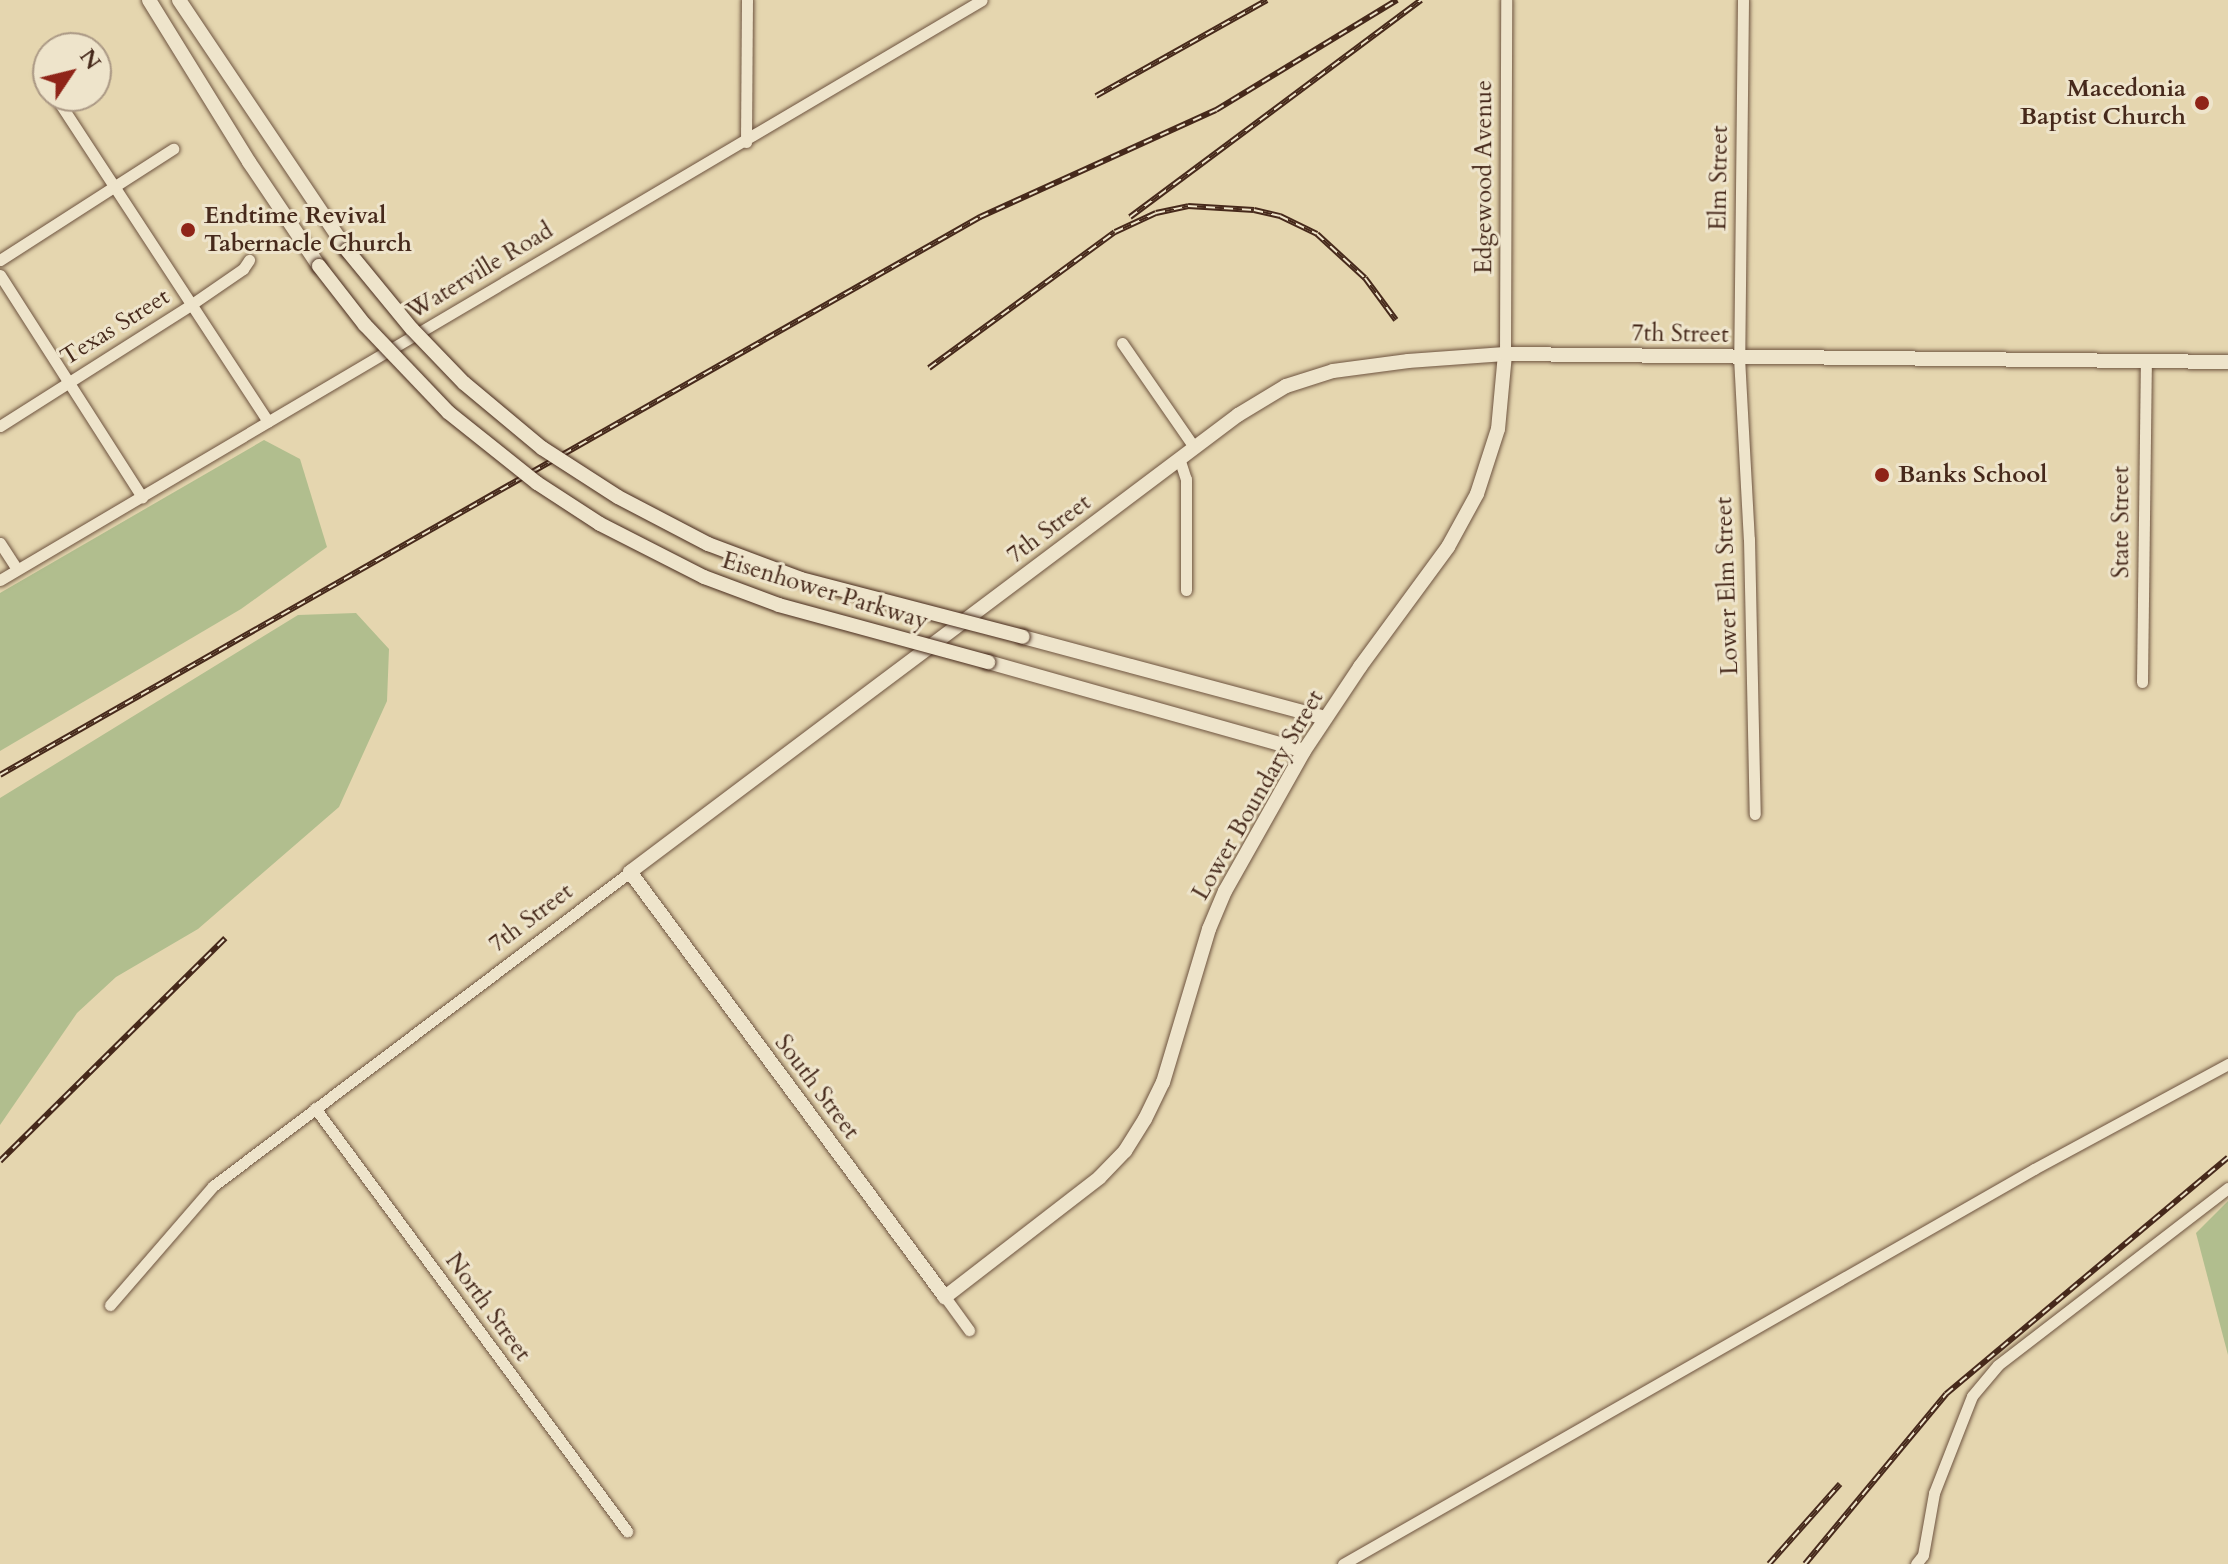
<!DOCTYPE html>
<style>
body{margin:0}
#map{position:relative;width:2228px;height:1564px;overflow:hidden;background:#e5d6af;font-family:Cardo,serif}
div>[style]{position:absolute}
.green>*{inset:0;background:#b1be8e}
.roads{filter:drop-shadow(0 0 2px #6e5440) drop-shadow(0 0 2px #6e5440)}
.street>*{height:11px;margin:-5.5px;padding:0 5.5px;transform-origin:5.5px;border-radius:5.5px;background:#eee4cb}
.secondary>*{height:14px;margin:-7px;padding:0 7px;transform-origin:7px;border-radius:7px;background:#eee4cb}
.rail>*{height:6px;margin-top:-3px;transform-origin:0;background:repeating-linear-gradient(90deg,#eee4cb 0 9px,#46291b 0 18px);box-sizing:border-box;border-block:2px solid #46291b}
.bridges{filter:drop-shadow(0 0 2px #46291b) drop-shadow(0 0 2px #46291b)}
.secondary-bridge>*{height:14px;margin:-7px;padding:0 7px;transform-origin:7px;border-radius:7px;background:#eee4cb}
.dots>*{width:22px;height:22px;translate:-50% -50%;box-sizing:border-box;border:4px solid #eee4cb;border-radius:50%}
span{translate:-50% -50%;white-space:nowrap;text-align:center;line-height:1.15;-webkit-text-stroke:6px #eee4cb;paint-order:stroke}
.poi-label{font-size:24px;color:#46291b;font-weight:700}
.right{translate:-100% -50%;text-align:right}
.left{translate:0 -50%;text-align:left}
.street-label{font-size:24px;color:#46291b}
.north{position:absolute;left:32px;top:32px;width:80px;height:80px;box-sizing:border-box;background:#eee4cb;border:2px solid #ab9985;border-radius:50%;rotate:55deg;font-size:22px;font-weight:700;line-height:32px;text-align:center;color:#46291b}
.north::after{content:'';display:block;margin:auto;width:28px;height:36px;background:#8f2418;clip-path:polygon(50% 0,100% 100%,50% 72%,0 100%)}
</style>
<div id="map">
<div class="green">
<div style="clip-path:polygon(264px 440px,300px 459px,327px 547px,241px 609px,0 751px,0 593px)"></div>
<div style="clip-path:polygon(356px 613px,389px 649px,387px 701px,339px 807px,198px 929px,116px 977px,77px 1013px,0 1125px,0 798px,298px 615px)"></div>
<div style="clip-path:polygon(2228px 1201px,2228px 1355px,2196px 1233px)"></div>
</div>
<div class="roads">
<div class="street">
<div style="left:1743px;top:0;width:357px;rotate:90.6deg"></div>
<div style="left:1739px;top:357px;width:182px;rotate:86.9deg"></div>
<div style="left:1749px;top:539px;width:275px;rotate:88.8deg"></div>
<div style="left:41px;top:74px;width:13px;rotate:58deg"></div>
<div style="left:55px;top:96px;width:389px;rotate:56.8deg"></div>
<div style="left:746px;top:142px;width:142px;rotate:-89.6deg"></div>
<div style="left:0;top:260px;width:206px;rotate:-32.7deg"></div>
<div style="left:0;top:275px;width:264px;rotate:57.4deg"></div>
<div style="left:1122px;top:343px;width:126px;rotate:55.3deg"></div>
<div style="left:1505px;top:354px;width:354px;rotate:-89.8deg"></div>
<div style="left:0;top:426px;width:227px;rotate:-32.4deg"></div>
<div style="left:192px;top:304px;width:62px;rotate:-34.5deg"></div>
<div style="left:243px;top:269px;width:11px;rotate:-56deg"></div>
<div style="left:1179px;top:458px;width:22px;rotate:72deg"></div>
<div style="left:1186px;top:479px;width:111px;rotate:90deg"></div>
<div style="left:0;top:543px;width:31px;rotate:57deg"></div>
<div style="left:0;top:580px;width:1140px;rotate:-30.57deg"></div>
<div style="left:2142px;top:682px;width:320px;rotate:-89.3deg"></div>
<div style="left:315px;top:1108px;width:526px;rotate:53.59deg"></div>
<div style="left:945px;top:1297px;width:41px;rotate:54deg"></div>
<div style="left:110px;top:1305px;width:157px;rotate:-49.1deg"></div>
<div style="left:213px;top:1186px;width:522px;rotate:-36.98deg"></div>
<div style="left:1343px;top:1564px;width:796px;rotate:-29.75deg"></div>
<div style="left:2034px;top:1169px;width:221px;rotate:-28.4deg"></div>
<div style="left:1916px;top:1564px;width:11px;rotate:-52deg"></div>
<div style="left:1923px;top:1555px;width:63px;rotate:-79.9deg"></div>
<div style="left:1934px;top:1493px;width:104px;rotate:-68.6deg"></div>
<div style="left:1972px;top:1396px;width:40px;rotate:-50deg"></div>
<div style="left:1998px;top:1365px;width:290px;rotate:-37.6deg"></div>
</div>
<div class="secondary">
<div style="left:149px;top:0;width:190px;rotate:58.3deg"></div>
<div style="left:249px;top:162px;width:125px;rotate:56.1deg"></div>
<div style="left:179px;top:0;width:301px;rotate:56.1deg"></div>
<div style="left:1505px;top:354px;width:75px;rotate:95.3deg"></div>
<div style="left:1498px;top:429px;width:68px;rotate:107.9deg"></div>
<div style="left:1477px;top:494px;width:60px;rotate:118.7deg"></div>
<div style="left:1448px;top:547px;width:149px;rotate:126.3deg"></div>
<div style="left:1360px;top:667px;width:101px;rotate:123.7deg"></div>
<div style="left:1304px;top:751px;width:161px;rotate:119.4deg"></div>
<div style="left:1225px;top:891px;width:41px;rotate:112.8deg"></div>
<div style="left:1209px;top:929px;width:160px;rotate:106.7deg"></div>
<div style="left:1163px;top:1082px;width:41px;rotate:115.9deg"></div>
<div style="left:1145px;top:1119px;width:38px;rotate:122deg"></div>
<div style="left:1125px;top:1151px;width:37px;rotate:134deg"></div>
<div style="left:1099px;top:1178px;width:195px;rotate:142.3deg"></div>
<div style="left:945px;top:1297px;width:529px;rotate:-126.54deg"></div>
<div style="left:630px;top:872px;width:761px;rotate:-36.93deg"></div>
<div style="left:1238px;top:415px;width:56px;rotate:-31.1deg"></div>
<div style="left:1286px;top:386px;width:49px;rotate:-17.7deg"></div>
<div style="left:1333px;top:371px;width:76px;rotate:-7.6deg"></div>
<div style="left:1408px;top:361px;width:97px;rotate:-4.1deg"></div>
<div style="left:1505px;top:354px;width:723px;rotate:0.63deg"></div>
<div style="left:1023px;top:637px;width:313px;rotate:15deg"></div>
<div style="left:988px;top:662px;width:328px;rotate:15.7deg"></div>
</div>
</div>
<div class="rail">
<div style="left:1096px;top:96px;width:196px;rotate:-29.3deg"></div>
<div style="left:1130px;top:217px;width:363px;rotate:-36.7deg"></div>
<div style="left:929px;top:368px;width:230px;rotate:-36.2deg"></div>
<div style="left:1115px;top:232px;width:45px;rotate:-24.9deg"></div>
<div style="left:1156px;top:213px;width:33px;rotate:-12deg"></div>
<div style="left:1188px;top:206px;width:66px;rotate:3.5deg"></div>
<div style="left:1254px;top:210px;width:27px;rotate:13deg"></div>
<div style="left:1280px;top:216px;width:41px;rotate:25.9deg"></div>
<div style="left:1317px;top:234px;width:65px;rotate:42.5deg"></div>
<div style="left:1365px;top:278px;width:52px;rotate:53.6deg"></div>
<div style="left:0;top:775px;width:1128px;rotate:-29.66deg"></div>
<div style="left:980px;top:217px;width:259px;rotate:-24.4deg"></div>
<div style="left:1216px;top:110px;width:212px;rotate:-31.3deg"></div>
<div style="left:0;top:1161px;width:317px;rotate:-44.7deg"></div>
<div style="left:1769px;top:1564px;width:107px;rotate:-48.4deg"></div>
<div style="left:1805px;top:1564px;width:221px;rotate:-50.3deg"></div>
<div style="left:1946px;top:1394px;width:368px;rotate:-40deg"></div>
</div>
<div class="bridges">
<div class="secondary-bridge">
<div style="left:347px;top:250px;width:102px;rotate:50.6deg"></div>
<div style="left:412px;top:329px;width:75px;rotate:46.1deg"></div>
<div style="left:464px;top:383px;width:102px;rotate:39.8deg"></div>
<div style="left:542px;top:448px;width:90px;rotate:32.8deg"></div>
<div style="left:618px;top:497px;width:102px;rotate:27.6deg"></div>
<div style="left:708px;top:544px;width:99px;rotate:20.6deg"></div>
<div style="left:801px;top:579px;width:229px;rotate:14.6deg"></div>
<div style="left:319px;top:266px;width:75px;rotate:52.1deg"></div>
<div style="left:365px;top:325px;width:120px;rotate:46.3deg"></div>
<div style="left:448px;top:412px;width:114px;rotate:38.6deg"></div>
<div style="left:537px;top:483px;width:75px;rotate:33.1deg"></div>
<div style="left:600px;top:524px;width:117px;rotate:27deg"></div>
<div style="left:704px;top:577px;width:80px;rotate:20.5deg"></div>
<div style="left:779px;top:605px;width:217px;rotate:15.3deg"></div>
</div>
</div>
<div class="dots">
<div style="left:2202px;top:103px;background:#8f2418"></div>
<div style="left:188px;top:230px;background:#8f2418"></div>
<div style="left:1882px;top:475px;background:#8f2418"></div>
</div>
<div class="poi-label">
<span class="right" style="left:2186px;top:103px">Macedonia<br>Baptist Church</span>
<span class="left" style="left:204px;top:230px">Endtime Revival<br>Tabernacle Church</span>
<span class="left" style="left:1898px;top:475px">Banks School</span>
</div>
<div class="street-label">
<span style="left:1484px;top:177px;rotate:-90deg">Edgewood Avenue</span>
<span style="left:1719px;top:178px;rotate:-89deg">Elm Street</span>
<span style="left:480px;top:271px;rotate:-31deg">Waterville Road</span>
<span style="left:115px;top:327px;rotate:-32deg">Texas Street</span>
<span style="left:1680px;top:334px;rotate:1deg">7th Street</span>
<span style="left:2121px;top:522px;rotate:-90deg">State Street</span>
<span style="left:1049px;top:529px;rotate:-37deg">7th Street</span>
<span style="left:1727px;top:586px;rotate:-92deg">Lower Elm Street</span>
<span style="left:825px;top:591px;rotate:17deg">Eisenhower Parkway</span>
<span style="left:1258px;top:795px;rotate:-60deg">Lower Boundary Street</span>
<span style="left:531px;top:918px;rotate:-37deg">7th Street</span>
<span style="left:817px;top:1087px;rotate:53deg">South Street</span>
<span style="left:488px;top:1307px;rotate:54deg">North Street</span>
</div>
<div class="north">N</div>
</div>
